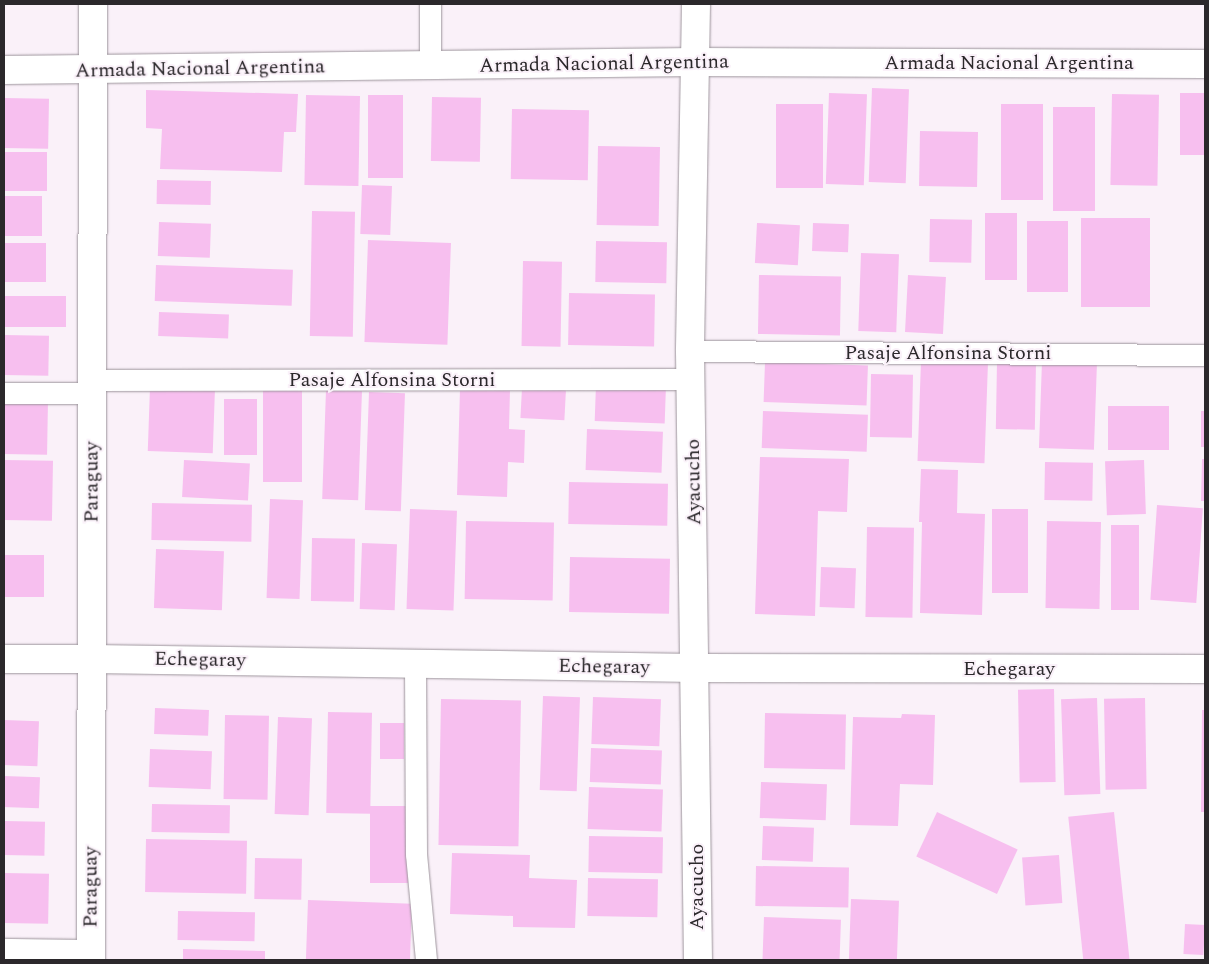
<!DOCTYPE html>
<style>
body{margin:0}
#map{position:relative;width:1209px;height:964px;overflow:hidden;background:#faf1f9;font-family:Spectral,serif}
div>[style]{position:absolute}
.building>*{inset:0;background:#f7bfef;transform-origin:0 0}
.roads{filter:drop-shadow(0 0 1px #9d959c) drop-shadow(0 0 1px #9d959c)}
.lane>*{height:21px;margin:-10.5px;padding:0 10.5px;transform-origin:10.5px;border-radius:10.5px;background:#fff}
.street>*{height:28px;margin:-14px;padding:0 14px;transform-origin:14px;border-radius:14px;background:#fff}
span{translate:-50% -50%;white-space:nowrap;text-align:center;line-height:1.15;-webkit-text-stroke:4px #faf1f9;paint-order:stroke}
.street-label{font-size:20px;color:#2b282b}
.frame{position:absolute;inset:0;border:5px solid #2b282b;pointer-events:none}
</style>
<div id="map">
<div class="building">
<div style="left:872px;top:88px;width:37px;height:94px;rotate:2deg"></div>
<div style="clip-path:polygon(146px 90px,298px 94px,296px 132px,284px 132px,282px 172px,160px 169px,162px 129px,146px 128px)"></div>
<div style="left:829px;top:93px;width:38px;height:91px;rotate:2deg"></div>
<div style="left:1180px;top:93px;width:25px;height:62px"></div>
<div style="left:1112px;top:94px;width:47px;height:91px;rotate:1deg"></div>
<div style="left:306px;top:95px;width:54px;height:90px;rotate:1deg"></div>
<div style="left:368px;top:95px;width:35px;height:83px"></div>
<div style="left:432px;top:97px;width:49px;height:64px;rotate:1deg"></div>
<div style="left:4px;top:98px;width:45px;height:50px;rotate:1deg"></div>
<div style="left:776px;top:104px;width:47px;height:84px"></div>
<div style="left:1001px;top:104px;width:42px;height:96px"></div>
<div style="left:1053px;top:107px;width:42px;height:104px"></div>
<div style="left:512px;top:109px;width:77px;height:70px;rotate:1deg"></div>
<div style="left:920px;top:131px;width:58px;height:55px;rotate:1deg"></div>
<div style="left:598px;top:146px;width:62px;height:79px;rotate:1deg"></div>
<div style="left:4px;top:152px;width:43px;height:39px"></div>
<div style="left:157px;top:180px;width:54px;height:24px;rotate:1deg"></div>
<div style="left:362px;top:185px;width:30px;height:49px;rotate:2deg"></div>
<div style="left:4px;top:196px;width:38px;height:40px"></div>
<div style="left:312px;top:211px;width:43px;height:125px;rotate:1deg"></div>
<div style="left:985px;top:213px;width:32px;height:67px"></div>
<div style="left:1081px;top:218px;width:69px;height:89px"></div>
<div style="left:930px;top:219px;width:42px;height:43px;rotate:1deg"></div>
<div style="left:1027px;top:221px;width:41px;height:71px"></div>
<div style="left:159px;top:222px;width:52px;height:34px;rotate:2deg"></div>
<div style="left:757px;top:223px;width:43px;height:40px;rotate:3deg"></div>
<div style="left:813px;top:223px;width:36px;height:28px;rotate:2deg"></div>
<div style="left:368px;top:240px;width:83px;height:102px;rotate:2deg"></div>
<div style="left:596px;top:241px;width:71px;height:41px;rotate:1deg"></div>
<div style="left:4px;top:243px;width:42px;height:39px"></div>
<div style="left:861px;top:253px;width:38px;height:78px;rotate:2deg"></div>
<div style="left:523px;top:261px;width:39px;height:85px;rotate:1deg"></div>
<div style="left:156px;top:265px;width:137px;height:36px;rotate:2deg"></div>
<div style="left:759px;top:275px;width:82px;height:59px;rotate:1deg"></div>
<div style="left:908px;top:275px;width:38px;height:57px;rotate:3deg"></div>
<div style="left:569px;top:293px;width:86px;height:52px;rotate:1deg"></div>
<div style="left:4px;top:296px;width:62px;height:31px"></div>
<div style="left:159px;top:312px;width:70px;height:24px;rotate:2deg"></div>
<div style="left:4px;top:335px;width:45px;height:40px;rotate:1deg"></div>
<div style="left:921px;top:361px;width:67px;height:100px;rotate:2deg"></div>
<div style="left:1042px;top:361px;width:55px;height:87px;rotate:2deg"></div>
<div style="left:765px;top:362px;width:103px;height:40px;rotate:2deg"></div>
<div style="left:997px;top:362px;width:39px;height:67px;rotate:1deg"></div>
<div style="left:871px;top:374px;width:42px;height:63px;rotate:1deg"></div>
<div style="left:596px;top:384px;width:70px;height:37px;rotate:2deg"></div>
<div style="left:150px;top:387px;width:65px;height:64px;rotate:2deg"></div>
<div style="left:263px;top:388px;width:39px;height:94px"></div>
<div style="left:522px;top:388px;width:44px;height:30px;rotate:3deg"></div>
<div style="clip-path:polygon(460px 389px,510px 390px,509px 429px,525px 430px,524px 463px,508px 462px,507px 497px,457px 495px)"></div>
<div style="left:326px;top:390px;width:36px;height:109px;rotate:2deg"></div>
<div style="left:369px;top:392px;width:36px;height:118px;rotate:2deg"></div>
<div style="left:224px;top:399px;width:33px;height:56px"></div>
<div style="left:4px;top:400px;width:44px;height:54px;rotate:1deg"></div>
<div style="left:1108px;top:406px;width:61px;height:44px"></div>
<div style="left:763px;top:411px;width:105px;height:37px;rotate:2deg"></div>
<div style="left:1201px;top:411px;width:4px;height:36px"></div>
<div style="left:587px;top:429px;width:76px;height:41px;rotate:2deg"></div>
<div style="clip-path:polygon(760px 457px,849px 459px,847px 512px,818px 511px,815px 616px,755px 614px)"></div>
<div style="clip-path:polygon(1202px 459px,1205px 459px,1205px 501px,1201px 501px)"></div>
<div style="left:4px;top:460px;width:49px;height:60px;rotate:1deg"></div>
<div style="left:184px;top:460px;width:66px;height:37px;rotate:3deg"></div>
<div style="left:1144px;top:460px;width:54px;height:39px;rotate:88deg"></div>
<div style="left:1045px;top:462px;width:48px;height:38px;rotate:1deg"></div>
<div style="clip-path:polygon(921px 469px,958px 470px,957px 513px,985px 514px,982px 615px,920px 613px,922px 522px,919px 522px)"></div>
<div style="left:569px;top:482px;width:99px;height:42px;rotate:1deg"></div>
<div style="left:270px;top:499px;width:33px;height:99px;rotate:2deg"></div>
<div style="left:152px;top:503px;width:100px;height:37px;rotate:1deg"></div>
<div style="left:1157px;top:505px;width:46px;height:95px;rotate:4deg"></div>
<div style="left:410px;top:509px;width:47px;height:100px;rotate:2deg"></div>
<div style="left:992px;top:509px;width:36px;height:84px"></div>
<div style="left:466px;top:521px;width:88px;height:78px;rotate:1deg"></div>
<div style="left:1047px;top:521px;width:54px;height:87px;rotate:1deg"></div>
<div style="left:1111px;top:525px;width:28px;height:85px"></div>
<div style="left:867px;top:527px;width:47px;height:90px;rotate:1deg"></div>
<div style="left:312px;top:538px;width:43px;height:63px;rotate:1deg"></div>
<div style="left:362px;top:543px;width:35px;height:66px;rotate:2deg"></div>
<div style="left:156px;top:549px;width:68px;height:59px;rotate:2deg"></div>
<div style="left:4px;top:555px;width:40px;height:42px"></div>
<div style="left:570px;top:557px;width:100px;height:55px;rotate:1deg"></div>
<div style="left:821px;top:567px;width:35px;height:40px;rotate:2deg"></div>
<div style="left:1054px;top:689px;width:93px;height:36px;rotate:89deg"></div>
<div style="left:543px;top:696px;width:37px;height:94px;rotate:2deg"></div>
<div style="left:593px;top:697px;width:68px;height:47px;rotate:2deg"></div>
<div style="left:1097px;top:698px;width:96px;height:36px;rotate:88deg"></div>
<div style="left:1145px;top:698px;width:91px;height:41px;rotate:89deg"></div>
<div style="left:441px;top:699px;width:80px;height:146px;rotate:1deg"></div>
<div style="left:155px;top:708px;width:54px;height:26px;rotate:2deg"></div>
<div style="clip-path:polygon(1202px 710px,1205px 710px,1205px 812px,1201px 812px)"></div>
<div style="left:328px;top:712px;width:44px;height:101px;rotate:1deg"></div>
<div style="left:765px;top:713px;width:81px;height:55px;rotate:1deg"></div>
<div style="clip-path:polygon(902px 714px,935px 715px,933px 785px,900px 784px,898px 826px,850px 825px,853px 717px,901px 718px)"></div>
<div style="left:225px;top:715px;width:44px;height:84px;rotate:1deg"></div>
<div style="left:278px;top:717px;width:34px;height:97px;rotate:2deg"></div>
<div style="left:4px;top:720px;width:35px;height:45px;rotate:2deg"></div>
<div style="left:380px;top:723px;width:24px;height:36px"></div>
<div style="left:591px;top:748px;width:71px;height:34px;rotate:2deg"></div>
<div style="left:150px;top:749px;width:62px;height:38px;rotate:2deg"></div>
<div style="left:4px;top:776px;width:36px;height:31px;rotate:2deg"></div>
<div style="left:761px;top:782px;width:66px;height:36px;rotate:2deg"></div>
<div style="left:589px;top:787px;width:74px;height:42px;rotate:2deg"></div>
<div style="left:152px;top:804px;width:78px;height:28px;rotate:1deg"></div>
<div style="left:370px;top:806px;width:38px;height:77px"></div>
<div style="left:937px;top:812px;width:89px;height:49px;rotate:25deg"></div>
<div style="left:1114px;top:812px;width:149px;height:46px;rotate:84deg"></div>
<div style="left:4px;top:821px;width:41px;height:34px;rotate:1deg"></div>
<div style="left:763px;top:826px;width:51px;height:34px;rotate:2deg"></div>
<div style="left:589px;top:836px;width:74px;height:36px;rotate:1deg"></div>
<div style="left:146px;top:839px;width:101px;height:53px;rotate:1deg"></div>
<div style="clip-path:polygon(452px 853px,530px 855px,529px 878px,577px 880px,575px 928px,513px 927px,513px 916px,450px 914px)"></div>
<div style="left:1059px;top:855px;width:48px;height:37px;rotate:86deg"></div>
<div style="left:255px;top:858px;width:47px;height:41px;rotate:1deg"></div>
<div style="left:756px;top:866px;width:93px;height:40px;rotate:1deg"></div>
<div style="left:4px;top:873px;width:45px;height:50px;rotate:1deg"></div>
<div style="left:588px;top:878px;width:70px;height:38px;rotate:1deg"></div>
<div style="left:851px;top:899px;width:48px;height:61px;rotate:2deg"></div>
<div style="left:308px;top:900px;width:104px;height:60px;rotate:2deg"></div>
<div style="left:178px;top:911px;width:77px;height:29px;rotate:1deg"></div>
<div style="left:764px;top:917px;width:77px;height:43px;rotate:2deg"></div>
<div style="left:1185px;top:924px;width:20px;height:30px;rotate:3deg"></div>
<div style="clip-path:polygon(183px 949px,265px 951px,265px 960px,183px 960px)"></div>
</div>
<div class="roads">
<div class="lane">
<div style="left:430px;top:4px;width:62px;rotate:90deg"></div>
<div style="left:690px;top:351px;width:515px;rotate:0.45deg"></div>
<div style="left:92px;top:380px;width:600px;rotate:-0.1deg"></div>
<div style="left:4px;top:393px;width:88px"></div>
<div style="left:415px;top:664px;width:190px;rotate:89.7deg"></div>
<div style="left:416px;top:854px;width:106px;rotate:84.6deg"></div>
<div style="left:4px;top:949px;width:87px;rotate:0.7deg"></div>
</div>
<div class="street">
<div style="left:696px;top:4px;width:347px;rotate:91deg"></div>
<div style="left:690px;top:351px;width:609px;rotate:89.25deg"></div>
<div style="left:4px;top:70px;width:691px;rotate:-0.66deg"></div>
<div style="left:695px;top:62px;width:510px;rotate:0.22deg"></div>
<div style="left:4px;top:659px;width:88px"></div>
<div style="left:92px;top:659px;width:604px;rotate:0.85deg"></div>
<div style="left:696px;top:668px;width:509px;rotate:0.11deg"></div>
<div style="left:91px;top:960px;width:956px;rotate:-89.88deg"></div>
</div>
</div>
<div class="street-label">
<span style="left:1009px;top:63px">Armada Nacional Argentina</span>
<span style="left:604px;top:64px;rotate:-1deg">Armada Nacional Argentina</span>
<span style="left:200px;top:69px;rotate:-1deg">Armada Nacional Argentina</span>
<span style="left:948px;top:353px">Pasaje Alfonsina Storni</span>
<span style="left:392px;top:380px">Pasaje Alfonsina Storni</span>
<span style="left:92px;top:482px;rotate:-90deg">Paraguay</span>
<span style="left:694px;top:482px;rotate:-91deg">Ayacucho</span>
<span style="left:200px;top:660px;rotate:1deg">Echegaray</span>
<span style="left:604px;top:667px;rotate:1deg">Echegaray</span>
<span style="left:1009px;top:669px">Echegaray</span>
<span style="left:91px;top:887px;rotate:-90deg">Paraguay</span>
<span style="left:697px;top:887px;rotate:-90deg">Ayacucho</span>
</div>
<div class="frame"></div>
</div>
